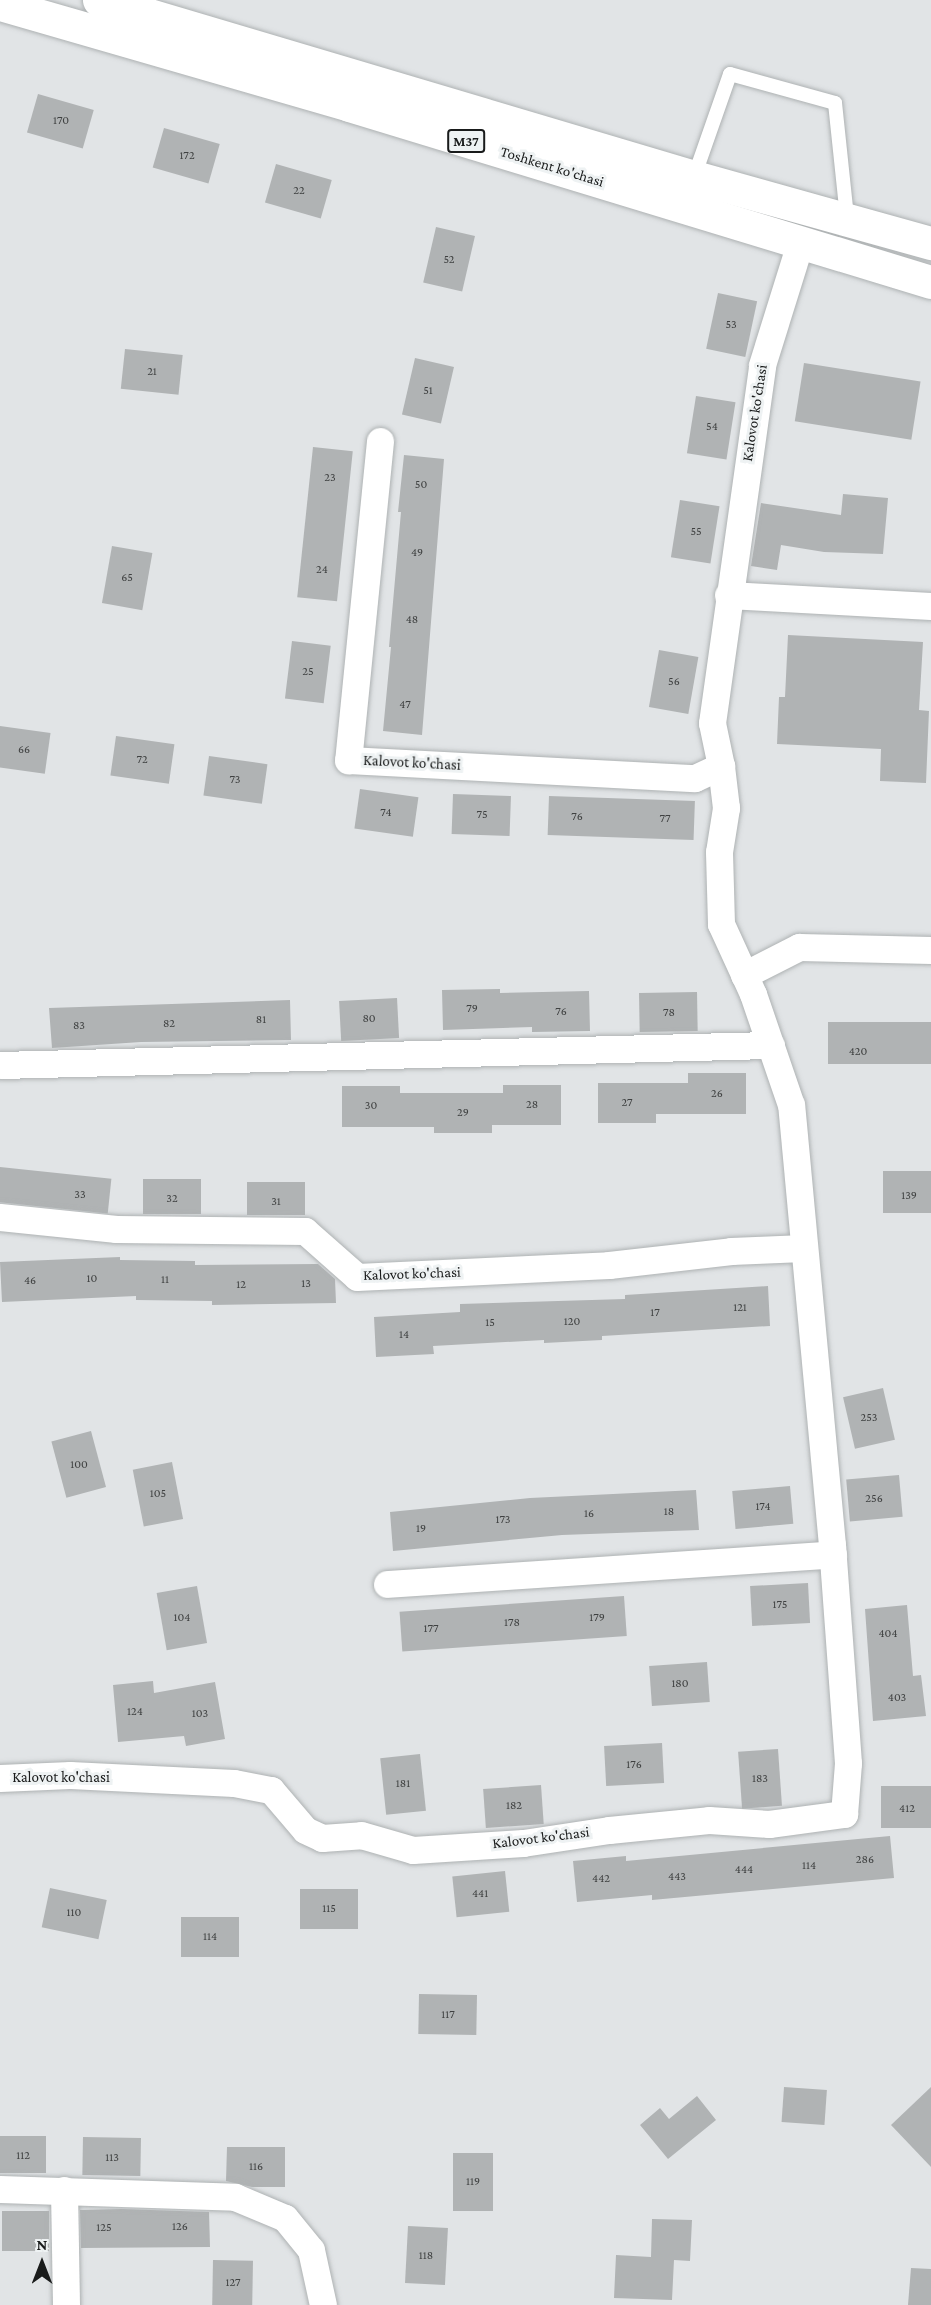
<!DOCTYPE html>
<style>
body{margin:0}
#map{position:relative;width:931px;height:2305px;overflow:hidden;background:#e1e4e6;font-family:"Crimson Pro",serif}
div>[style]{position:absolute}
.building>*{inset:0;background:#b0b3b4;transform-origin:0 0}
.roads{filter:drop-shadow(0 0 2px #aeb2b3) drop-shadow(0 0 2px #aeb2b3)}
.service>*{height:14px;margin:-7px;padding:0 7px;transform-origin:7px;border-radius:7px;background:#fff}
.minor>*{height:27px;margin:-13.5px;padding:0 13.5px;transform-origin:13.5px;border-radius:13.5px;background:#fff}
.trunk>*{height:33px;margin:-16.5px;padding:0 16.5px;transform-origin:16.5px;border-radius:16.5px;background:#fff}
span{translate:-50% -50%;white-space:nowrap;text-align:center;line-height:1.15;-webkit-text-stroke:6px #eef2f3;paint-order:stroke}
.number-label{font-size:12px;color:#3f4141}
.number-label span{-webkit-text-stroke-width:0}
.shield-label span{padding:2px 4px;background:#eef2f3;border:2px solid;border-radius:4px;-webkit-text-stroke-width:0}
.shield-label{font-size:14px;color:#191b1b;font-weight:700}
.street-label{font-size:15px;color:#191b1b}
.north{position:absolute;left:12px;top:2233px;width:60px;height:60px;-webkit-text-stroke:4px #eef2f3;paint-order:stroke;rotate:0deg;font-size:16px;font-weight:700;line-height:24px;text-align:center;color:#191b1b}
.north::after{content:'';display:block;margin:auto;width:21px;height:27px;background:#191b1b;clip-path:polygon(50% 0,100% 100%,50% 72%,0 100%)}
</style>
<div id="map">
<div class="building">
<div style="left:38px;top:94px;width:58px;height:40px;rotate:16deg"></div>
<div style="left:164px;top:128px;width:58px;height:41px;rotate:16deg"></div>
<div style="left:276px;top:164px;width:58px;height:40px;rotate:16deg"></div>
<div style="left:436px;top:227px;width:40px;height:57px;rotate:13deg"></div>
<div style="left:718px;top:293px;width:40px;height:57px;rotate:12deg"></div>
<div style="left:125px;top:349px;width:58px;height:40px;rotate:6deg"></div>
<div style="left:415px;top:358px;width:40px;height:58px;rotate:13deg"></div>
<div style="left:804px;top:363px;width:118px;height:59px;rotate:9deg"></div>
<div style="left:696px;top:396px;width:40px;height:58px;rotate:9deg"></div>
<div style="left:313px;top:447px;width:40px;height:151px;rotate:6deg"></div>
<div style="clip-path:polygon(404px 455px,444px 459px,422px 735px,383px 731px,391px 647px,389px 647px,401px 512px,398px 512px)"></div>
<div style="clip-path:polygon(843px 494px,888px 498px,883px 554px,824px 552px,781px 545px,777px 570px,751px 566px,761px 503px,841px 515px)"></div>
<div style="left:680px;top:500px;width:40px;height:58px;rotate:9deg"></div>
<div style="left:112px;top:546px;width:41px;height:58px;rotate:10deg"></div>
<div style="clip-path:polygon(788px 635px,923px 642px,919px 710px,929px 711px,926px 783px,880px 781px,881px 749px,777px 744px,779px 697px,785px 697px)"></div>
<div style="left:292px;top:641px;width:39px;height:58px;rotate:7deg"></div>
<div style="left:659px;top:650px;width:40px;height:58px;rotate:10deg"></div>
<div style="left:0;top:726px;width:51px;height:41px;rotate:8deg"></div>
<div style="left:116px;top:736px;width:59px;height:40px;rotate:8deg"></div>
<div style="left:209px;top:756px;width:59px;height:40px;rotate:8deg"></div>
<div style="left:360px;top:789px;width:59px;height:40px;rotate:8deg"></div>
<div style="left:453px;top:794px;width:58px;height:40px;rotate:2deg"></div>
<div style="left:549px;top:796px;width:146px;height:39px;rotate:2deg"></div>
<div style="clip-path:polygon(500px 989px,500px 993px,589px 991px,590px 1031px,532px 1032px,532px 1027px,443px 1030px,442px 990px)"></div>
<div style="left:697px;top:992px;width:39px;height:58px;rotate:89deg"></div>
<div style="left:397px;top:998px;width:40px;height:58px;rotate:87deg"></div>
<div style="clip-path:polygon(290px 1000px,291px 1040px,141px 1042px,52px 1048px,49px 1008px)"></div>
<div style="left:931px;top:1022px;width:42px;height:103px;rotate:90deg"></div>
<div style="clip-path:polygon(688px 1073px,746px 1073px,746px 1114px,656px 1114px,656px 1123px,598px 1123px,598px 1083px,688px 1083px)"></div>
<div style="clip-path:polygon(503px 1085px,561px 1085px,561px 1125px,492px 1125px,492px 1133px,434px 1133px,434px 1127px,342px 1127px,342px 1086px,400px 1086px,400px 1093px,503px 1093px)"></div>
<div style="left:0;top:1167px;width:112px;height:35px;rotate:6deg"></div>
<div style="left:931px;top:1171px;width:42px;height:48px;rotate:90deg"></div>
<div style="left:143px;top:1179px;width:58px;height:35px"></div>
<div style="left:247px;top:1182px;width:58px;height:33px"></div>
<div style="clip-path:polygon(120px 1257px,120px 1260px,195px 1261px,195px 1265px,318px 1264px,335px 1279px,336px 1303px,212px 1305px,212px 1301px,136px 1300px,136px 1296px,2px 1302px,0 1262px)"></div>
<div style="clip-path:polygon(768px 1286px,770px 1326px,602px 1336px,602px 1340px,544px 1343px,544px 1340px,433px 1346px,434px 1354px,376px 1357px,374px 1317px,460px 1312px,460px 1304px,625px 1299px,625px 1295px)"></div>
<div style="left:883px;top:1388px;width:53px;height:41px;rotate:77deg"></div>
<div style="left:91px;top:1431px;width:58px;height:41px;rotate:75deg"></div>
<div style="left:172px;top:1462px;width:58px;height:40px;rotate:79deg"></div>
<div style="left:899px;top:1475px;width:42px;height:53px;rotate:85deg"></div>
<div style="left:790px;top:1486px;width:38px;height:58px;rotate:85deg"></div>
<div style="clip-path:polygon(696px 1490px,699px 1530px,562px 1535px,393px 1551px,390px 1512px,530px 1498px)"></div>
<div style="left:808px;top:1583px;width:40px;height:58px;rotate:87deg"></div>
<div style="left:197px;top:1586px;width:58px;height:41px;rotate:80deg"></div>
<div style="left:624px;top:1596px;width:40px;height:225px;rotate:86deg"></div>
<div style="clip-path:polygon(907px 1605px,913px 1676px,921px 1675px,926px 1716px,873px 1721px,865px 1609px)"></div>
<div style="left:707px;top:1662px;width:40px;height:58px;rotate:86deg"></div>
<div style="clip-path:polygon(153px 1681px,154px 1693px,215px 1682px,225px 1739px,186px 1746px,184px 1736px,118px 1742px,113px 1685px)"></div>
<div style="left:662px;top:1743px;width:40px;height:58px;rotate:87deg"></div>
<div style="left:778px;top:1749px;width:57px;height:40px;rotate:86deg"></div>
<div style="left:420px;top:1754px;width:57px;height:40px;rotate:84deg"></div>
<div style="left:541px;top:1785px;width:39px;height:58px;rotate:86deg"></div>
<div style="left:931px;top:1786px;width:42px;height:50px;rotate:90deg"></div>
<div style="clip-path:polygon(890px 1836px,894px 1878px,652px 1900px,652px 1895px,577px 1902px,573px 1861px,626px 1856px,626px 1861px)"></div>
<div style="left:505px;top:1871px;width:41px;height:53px;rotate:84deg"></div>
<div style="left:50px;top:1888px;width:58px;height:40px;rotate:12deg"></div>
<div style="left:300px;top:1889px;width:58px;height:40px"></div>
<div style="left:181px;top:1917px;width:58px;height:40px"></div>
<div style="left:419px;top:1994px;width:58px;height:40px;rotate:1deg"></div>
<div style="left:784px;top:2087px;width:43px;height:35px;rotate:4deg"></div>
<div style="clip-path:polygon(931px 2087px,931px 2167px,891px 2125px)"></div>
<div style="clip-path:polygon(697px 2096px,716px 2120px,668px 2159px,640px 2125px,660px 2108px,669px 2119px)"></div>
<div style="left:0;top:2136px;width:46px;height:37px"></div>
<div style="left:83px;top:2137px;width:58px;height:38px;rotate:1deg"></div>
<div style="clip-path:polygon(227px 2147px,285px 2147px,285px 2187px,252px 2187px,226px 2181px)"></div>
<div style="left:453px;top:2153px;width:40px;height:58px"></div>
<div style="clip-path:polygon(122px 2209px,209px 2212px,210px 2247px,81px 2248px,80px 2210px)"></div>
<div style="left:2px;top:2211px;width:47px;height:40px"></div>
<div style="clip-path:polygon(652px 2219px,692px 2220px,690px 2261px,674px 2260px,672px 2300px,614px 2298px,616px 2255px,651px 2257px)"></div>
<div style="left:408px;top:2226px;width:40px;height:57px;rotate:3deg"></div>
<div style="left:213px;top:2260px;width:40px;height:45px;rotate:1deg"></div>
<div style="clip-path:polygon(911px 2268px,931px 2269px,931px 2305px,908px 2305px)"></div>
</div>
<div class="roads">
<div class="service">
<div style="left:694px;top:177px;width:109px;rotate:-70.7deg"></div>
<div style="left:730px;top:74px;width:109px;rotate:15.4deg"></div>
<div style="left:835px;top:103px;width:115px;rotate:84deg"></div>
</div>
<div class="minor">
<div style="left:380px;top:441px;width:321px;rotate:95.7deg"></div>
<div style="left:348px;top:760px;width:347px;rotate:3deg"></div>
<div style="left:695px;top:778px;width:29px;rotate:-25deg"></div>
<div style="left:728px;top:595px;width:203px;rotate:3.1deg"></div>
<div style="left:744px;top:975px;width:62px;rotate:-27deg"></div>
<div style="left:799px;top:947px;width:132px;rotate:1.3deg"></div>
<div style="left:0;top:1065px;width:771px;rotate:-1.49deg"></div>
<div style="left:0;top:1217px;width:117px;rotate:5.9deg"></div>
<div style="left:116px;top:1229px;width:189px;rotate:0.6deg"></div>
<div style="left:305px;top:1231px;width:69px;rotate:41.5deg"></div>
<div style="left:357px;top:1277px;width:252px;rotate:-2.7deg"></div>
<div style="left:609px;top:1265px;width:123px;rotate:-6.5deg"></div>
<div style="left:731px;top:1251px;width:73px;rotate:-2.4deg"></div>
<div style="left:387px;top:1584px;width:447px;rotate:-3.8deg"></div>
<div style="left:0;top:1778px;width:70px;rotate:-2.5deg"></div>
<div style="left:70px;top:1775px;width:164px;rotate:2.8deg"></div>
<div style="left:234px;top:1783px;width:38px;rotate:11deg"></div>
<div style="left:271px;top:1790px;width:52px;rotate:49.6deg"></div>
<div style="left:305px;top:1830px;width:19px;rotate:25deg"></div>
<div style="left:322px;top:1838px;width:39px;rotate:-4deg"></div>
<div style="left:361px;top:1835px;width:54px;rotate:16.1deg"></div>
<div style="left:413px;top:1850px;width:110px;rotate:-3.6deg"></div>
<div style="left:523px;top:1843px;width:87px;rotate:-8.6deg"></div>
<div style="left:609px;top:1830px;width:100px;rotate:-5.7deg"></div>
<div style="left:709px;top:1820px;width:60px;rotate:3.8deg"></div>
<div style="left:769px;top:1824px;width:76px;rotate:-7.6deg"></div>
<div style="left:844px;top:1814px;width:51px;rotate:-85.5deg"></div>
<div style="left:848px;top:1763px;width:219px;rotate:-94.2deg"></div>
<div style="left:832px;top:1545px;width:442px;rotate:-95.3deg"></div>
<div style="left:791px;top:1105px;width:117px;rotate:-108.9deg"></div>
<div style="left:753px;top:994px;width:77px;rotate:-114.6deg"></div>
<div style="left:721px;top:924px;width:72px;rotate:-91.6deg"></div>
<div style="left:719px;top:852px;width:45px;rotate:-81deg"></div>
<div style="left:726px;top:808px;width:42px;rotate:-96.8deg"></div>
<div style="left:721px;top:766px;width:44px;rotate:-101.8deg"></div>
<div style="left:712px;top:723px;width:361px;rotate:-82deg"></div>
<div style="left:762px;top:365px;width:128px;rotate:-72.7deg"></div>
<div style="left:0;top:2189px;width:235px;rotate:1.9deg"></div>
<div style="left:235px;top:2197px;width:54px;rotate:22.8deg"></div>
<div style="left:285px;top:2218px;width:41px;rotate:50.9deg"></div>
<div style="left:311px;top:2250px;width:56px;rotate:77.7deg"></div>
<div style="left:64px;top:2190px;width:115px;rotate:89deg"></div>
</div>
<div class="trunk">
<div style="left:99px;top:0;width:621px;rotate:16.57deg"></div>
<div style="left:694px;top:177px;width:246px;rotate:15.6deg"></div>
<div style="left:0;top:4px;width:363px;rotate:16.1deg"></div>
<div style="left:349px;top:105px;width:608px;rotate:16.92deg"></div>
</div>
</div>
<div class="number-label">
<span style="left:61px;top:121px">170</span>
<span style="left:187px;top:156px">172</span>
<span style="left:299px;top:191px">22</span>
<span style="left:449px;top:260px">52</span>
<span style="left:731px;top:325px">53</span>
<span style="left:152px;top:372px">21</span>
<span style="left:428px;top:391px">51</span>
<span style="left:712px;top:427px">54</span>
<span style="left:330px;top:478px">23</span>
<span style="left:421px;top:485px">50</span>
<span style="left:696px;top:532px">55</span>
<span style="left:417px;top:553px">49</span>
<span style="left:322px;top:570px">24</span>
<span style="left:127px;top:578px">65</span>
<span style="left:412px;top:620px">48</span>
<span style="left:308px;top:672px">25</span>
<span style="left:674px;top:682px">56</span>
<span style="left:405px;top:705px">47</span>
<span style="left:24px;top:750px">66</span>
<span style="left:142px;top:760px">72</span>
<span style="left:235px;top:780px">73</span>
<span style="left:386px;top:813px">74</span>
<span style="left:482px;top:815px">75</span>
<span style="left:577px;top:817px">76</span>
<span style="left:665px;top:819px">77</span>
<span style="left:472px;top:1009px">79</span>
<span style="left:561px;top:1012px">76</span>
<span style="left:669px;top:1013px">78</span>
<span style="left:369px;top:1019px">80</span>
<span style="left:261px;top:1020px">81</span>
<span style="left:169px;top:1024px">82</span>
<span style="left:79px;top:1026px">83</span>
<span style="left:858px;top:1052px">420</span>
<span style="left:717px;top:1094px">26</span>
<span style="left:627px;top:1103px">27</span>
<span style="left:532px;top:1105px">28</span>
<span style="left:371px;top:1106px">30</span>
<span style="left:463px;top:1113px">29</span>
<span style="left:80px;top:1195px">33</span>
<span style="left:909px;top:1196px">139</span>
<span style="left:172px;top:1199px">32</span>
<span style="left:276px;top:1202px">31</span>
<span style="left:92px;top:1279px">10</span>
<span style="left:165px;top:1280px">11</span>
<span style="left:30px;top:1281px">46</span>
<span style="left:306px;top:1284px">13</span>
<span style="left:241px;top:1285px">12</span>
<span style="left:740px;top:1308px">121</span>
<span style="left:655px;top:1313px">17</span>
<span style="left:572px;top:1322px">120</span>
<span style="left:490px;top:1323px">15</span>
<span style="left:404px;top:1335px">14</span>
<span style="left:869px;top:1418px">253</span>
<span style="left:79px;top:1465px">100</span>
<span style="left:158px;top:1494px">105</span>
<span style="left:874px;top:1499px">256</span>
<span style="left:763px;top:1507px">174</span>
<span style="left:669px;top:1512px">18</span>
<span style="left:589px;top:1514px">16</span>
<span style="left:503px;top:1520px">173</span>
<span style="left:421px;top:1529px">19</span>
<span style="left:780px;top:1605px">175</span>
<span style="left:182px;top:1618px">104</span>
<span style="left:597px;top:1618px">179</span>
<span style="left:512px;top:1623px">178</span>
<span style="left:431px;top:1629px">177</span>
<span style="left:888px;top:1634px">404</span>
<span style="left:680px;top:1684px">180</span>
<span style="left:897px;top:1698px">403</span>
<span style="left:135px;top:1712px">124</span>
<span style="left:200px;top:1714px">103</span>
<span style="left:634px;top:1765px">176</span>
<span style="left:760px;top:1779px">183</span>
<span style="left:403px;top:1784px">181</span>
<span style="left:514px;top:1806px">182</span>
<span style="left:907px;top:1809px">412</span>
<span style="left:865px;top:1860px">286</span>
<span style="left:809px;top:1866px">114</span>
<span style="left:744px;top:1870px">444</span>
<span style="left:677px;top:1877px">443</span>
<span style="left:601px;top:1879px">442</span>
<span style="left:480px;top:1894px">441</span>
<span style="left:329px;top:1909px">115</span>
<span style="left:74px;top:1913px">110</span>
<span style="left:210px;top:1937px">114</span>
<span style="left:448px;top:2015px">117</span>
<span style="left:23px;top:2156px">112</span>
<span style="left:112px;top:2158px">113</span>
<span style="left:256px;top:2167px">116</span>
<span style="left:473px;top:2182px">119</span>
<span style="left:180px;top:2227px">126</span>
<span style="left:104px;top:2228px">125</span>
<span style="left:426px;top:2256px">118</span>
<span style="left:233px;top:2283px">127</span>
</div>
<div class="shield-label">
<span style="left:466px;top:141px">M37</span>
</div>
<div class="street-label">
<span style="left:552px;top:167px;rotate:17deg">Toshkent ko'chasi</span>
<span style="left:755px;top:413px;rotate:-81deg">Kalovot ko'chasi</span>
<span style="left:412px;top:763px;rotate:3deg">Kalovot ko'chasi</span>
<span style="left:412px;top:1274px;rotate:-2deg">Kalovot ko'chasi</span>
<span style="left:61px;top:1778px">Kalovot ko'chasi</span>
<span style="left:541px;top:1838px;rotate:-7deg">Kalovot ko'chasi</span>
</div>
<div class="north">N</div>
</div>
